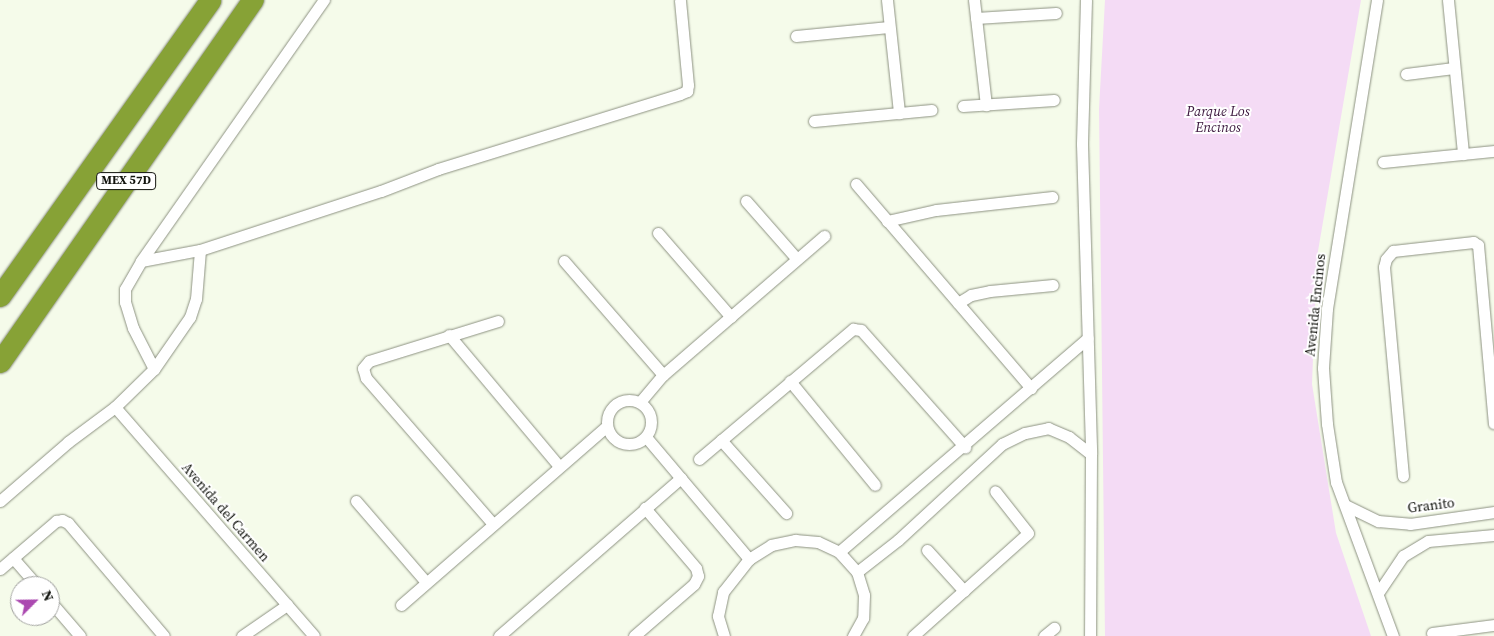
<!DOCTYPE html>
<style>
body{margin:0}
#map{position:relative;width:1494px;height:636px;overflow:hidden;background:#f5fbea;font-family:"Source Serif 4",serif}
div>[style]{position:absolute}
.green>*{inset:0;background:#f4dbf5}
.roads{filter:drop-shadow(0 0 1px #8d9282) drop-shadow(0 0 1px #8d9282)}
.street>*{height:11px;margin:-5.5px;padding:0 5.5px;transform-origin:5.5px;border-radius:5.5px;background:#fff}
.street>.ring{margin:-5.5px;padding:0;box-sizing:content-box;background:none;border:11px solid #fff;border-radius:50%}
.highway>*{height:21px;margin:-10.5px;padding:0 10.5px;transform-origin:10.5px;border-radius:10.5px;background:#87a236}
span{translate:-50% -50%;white-space:nowrap;text-align:center;line-height:1.15;-webkit-text-stroke:4px #fff;paint-order:stroke}
.shield-label span{padding:1px 4px;background:#fff;border:1px solid;border-radius:4px;-webkit-text-stroke-width:0}
.shield-label{font-size:12px;color:#11130d;font-weight:700}
.park-label{font-size:14px;color:#3c183e;font-style:italic}
.street-label{font-size:14px;color:#11130d}
.north{position:absolute;left:10px;top:576px;width:50px;height:50px;box-sizing:border-box;background:#fff;border:1px solid #a0a19e;border-radius:50%;rotate:67deg;font-size:14px;font-weight:700;line-height:20px;text-align:center;color:#11130d}
.north::after{content:'';display:block;margin:auto;width:18px;height:22px;background:#ab49b0;clip-path:polygon(50% 0,100% 100%,50% 72%,0 100%)}
</style>
<div id="map">
<div class="green">
<div style="clip-path:polygon(1105px 0,1361px 0,1317px 257px,1312px 384px,1336px 533px,1371px 636px,1105px 636px,1099px 109px)"></div>
</div>
<div class="roads">
<div class="street">
<div style="left:887px;top:0;width:114px;rotate:83.9deg"></div>
<div style="left:974px;top:0;width:106px;rotate:83.5deg"></div>
<div style="left:1086px;top:0;width:144px;rotate:91.6deg"></div>
<div style="left:1082px;top:144px;width:310px;rotate:88.3deg"></div>
<div style="left:1091px;top:454px;width:182px;rotate:90.3deg"></div>
<div style="left:1377px;top:0;width:313px;rotate:99.2deg"></div>
<div style="left:1327px;top:309px;width:59px;rotate:93.9deg"></div>
<div style="left:1323px;top:368px;width:56px;rotate:85.9deg"></div>
<div style="left:1327px;top:424px;width:59px;rotate:81.2deg"></div>
<div style="left:1336px;top:482px;width:164px;rotate:69.7deg"></div>
<div style="left:1448px;top:0;width:155px;rotate:84.4deg"></div>
<div style="left:976px;top:18px;width:80px;rotate:-3.6deg"></div>
<div style="left:796px;top:36px;width:93px;rotate:-5.5deg"></div>
<div style="left:1406px;top:74px;width:48px;rotate:-7.1deg"></div>
<div style="left:963px;top:106px;width:91px;rotate:-3.8deg"></div>
<div style="left:814px;top:121px;width:118px;rotate:-5.4deg"></div>
<div style="left:1383px;top:162px;width:112px;rotate:-5.7deg"></div>
<div style="left:856px;top:184px;width:269px;rotate:49.4deg"></div>
<div style="left:746px;top:201px;width:77px;rotate:48.7deg"></div>
<div style="left:887px;top:221px;width:50px;rotate:-12.7deg"></div>
<div style="left:936px;top:210px;width:117px;rotate:-6.4deg"></div>
<div style="left:658px;top:233px;width:111px;rotate:49deg"></div>
<div style="left:141px;top:261px;width:60px;rotate:-10.6deg"></div>
<div style="left:200px;top:250px;width:190px;rotate:-18.1deg"></div>
<div style="left:381px;top:191px;width:61px;rotate:-21.1deg"></div>
<div style="left:438px;top:169px;width:253px;rotate:-17.2deg"></div>
<div style="left:680px;top:94px;width:8px;rotate:-23deg"></div>
<div style="left:687px;top:91px;width:6px;rotate:-81deg"></div>
<div style="left:688px;top:85px;width:85px;rotate:-95.4deg"></div>
<div style="left:564px;top:261px;width:151px;rotate:49deg"></div>
<div style="left:958px;top:303px;width:15px;rotate:-32deg"></div>
<div style="left:971px;top:295px;width:19px;rotate:-12deg"></div>
<div style="left:990px;top:291px;width:63px;rotate:-5.4deg"></div>
<div style="left:449px;top:335px;width:171px;rotate:50deg"></div>
<div style="left:154px;top:369px;width:46px;rotate:-117.1deg"></div>
<div style="left:133px;top:328px;width:27px;rotate:-107deg"></div>
<div style="left:125px;top:302px;width:13px;rotate:-90deg"></div>
<div style="left:125px;top:289px;width:32px;rotate:-60deg"></div>
<div style="left:141px;top:261px;width:319px;rotate:-55deg"></div>
<div style="left:790px;top:381px;width:134px;rotate:50.7deg"></div>
<div class="ring" style="left:607px;top:400px;width:33px;height:33px"></div>
<div style="left:640px;top:402px;width:35px;rotate:-50deg"></div>
<div style="left:663px;top:375px;width:213px;rotate:-40.8deg"></div>
<div style="left:115px;top:407px;width:303px;rotate:49deg"></div>
<div style="left:646px;top:437px;width:160px;rotate:49.8deg"></div>
<div style="left:721px;top:440px;width:98px;rotate:48.3deg"></div>
<div style="left:699px;top:459px;width:202px;rotate:-40.2deg"></div>
<div style="left:853px;top:329px;width:8px;rotate:7deg"></div>
<div style="left:861px;top:330px;width:157px;rotate:48.4deg"></div>
<div style="left:1403px;top:476px;width:210px;rotate:-95.2deg"></div>
<div style="left:1384px;top:267px;width:8px;rotate:-76deg"></div>
<div style="left:1386px;top:259px;width:11px;rotate:-49deg"></div>
<div style="left:1393px;top:251px;width:81px;rotate:-6.4deg"></div>
<div style="left:1473px;top:242px;width:6px;rotate:31deg"></div>
<div style="left:1478px;top:245px;width:179px;rotate:84.9deg"></div>
<div style="left:0;top:501px;width:90px;rotate:-40.9deg"></div>
<div style="left:68px;top:442px;width:59px;rotate:-36.7deg"></div>
<div style="left:115px;top:407px;width:54px;rotate:-44.3deg"></div>
<div style="left:154px;top:369px;width:63px;rotate:-55.3deg"></div>
<div style="left:190px;top:317px;width:19px;rotate:-72deg"></div>
<div style="left:196px;top:299px;width:49px;rotate:-85.3deg"></div>
<div style="left:356px;top:501px;width:107px;rotate:49.2deg"></div>
<div style="left:1345px;top:505px;width:37px;rotate:26deg"></div>
<div style="left:1378px;top:521px;width:32px;rotate:5deg"></div>
<div style="left:1410px;top:524px;width:85px;rotate:-8.1deg"></div>
<div style="left:493px;top:524px;width:194px;rotate:-131deg"></div>
<div style="left:366px;top:378px;width:10px;rotate:-107deg"></div>
<div style="left:363px;top:368px;width:9px;rotate:-49deg"></div>
<div style="left:369px;top:361px;width:135px;rotate:-17.2deg"></div>
<div style="left:927px;top:550px;width:55px;rotate:47.9deg"></div>
<div style="left:839px;top:552px;width:328px;rotate:-40.7deg"></div>
<div style="left:13px;top:558px;width:37px;rotate:49deg"></div>
<div style="left:0;top:569px;width:74px;rotate:-40.6deg"></div>
<div style="left:56px;top:521px;width:6px;rotate:-9deg"></div>
<div style="left:62px;top:520px;width:7px;rotate:27deg"></div>
<div style="left:68px;top:523px;width:148px;rotate:49.7deg"></div>
<div style="left:857px;top:572px;width:52px;rotate:-38deg"></div>
<div style="left:898px;top:540px;width:142px;rotate:-42.7deg"></div>
<div style="left:1002px;top:444px;width:25px;rotate:-26deg"></div>
<div style="left:1025px;top:433px;width:24px;rotate:-12deg"></div>
<div style="left:1048px;top:428px;width:23px;rotate:23deg"></div>
<div style="left:1069px;top:437px;width:28px;rotate:38deg"></div>
<div style="left:1378px;top:593px;width:45px;rotate:-56deg"></div>
<div style="left:1403px;top:556px;width:29px;rotate:-31deg"></div>
<div style="left:1428px;top:541px;width:66px;rotate:-5.2deg"></div>
<div style="left:50px;top:601px;width:46px;rotate:49.4deg"></div>
<div style="left:401px;top:605px;width:273px;rotate:-41deg"></div>
<div style="left:1432px;top:633px;width:63px;rotate:-7.4deg"></div>
<div style="left:242px;top:636px;width:55px;rotate:-34.6deg"></div>
<div style="left:499px;top:636px;width:241px;rotate:-41deg"></div>
<div style="left:634px;top:636px;width:79px;rotate:-40.9deg"></div>
<div style="left:694px;top:584px;width:9px;rotate:-63deg"></div>
<div style="left:698px;top:576px;width:8px;rotate:-104deg"></div>
<div style="left:696px;top:568px;width:79px;rotate:-130.4deg"></div>
<div style="left:724px;top:636px;width:21px;rotate:-107deg"></div>
<div style="left:718px;top:616px;width:25px;rotate:-78deg"></div>
<div style="left:723px;top:592px;width:42px;rotate:-51.8deg"></div>
<div style="left:749px;top:559px;width:26px;rotate:-32deg"></div>
<div style="left:771px;top:545px;width:25px;rotate:-12deg"></div>
<div style="left:795px;top:540px;width:23px;rotate:5deg"></div>
<div style="left:818px;top:542px;width:23px;rotate:25deg"></div>
<div style="left:839px;top:552px;width:27px;rotate:48deg"></div>
<div style="left:857px;top:572px;width:24px;rotate:73deg"></div>
<div style="left:864px;top:595px;width:23px;rotate:92deg"></div>
<div style="left:863px;top:618px;width:21px;rotate:119deg"></div>
<div style="left:913px;top:636px;width:154px;rotate:-41.8deg"></div>
<div style="left:1028px;top:533px;width:53px;rotate:-128.2deg"></div>
<div style="left:1044px;top:636px;width:13px;rotate:-39deg"></div>
</div>
<div class="highway">
<div style="left:0;top:296px;width:363px;rotate:-54.6deg"></div>
<div style="left:0;top:362px;width:442px;rotate:-55.1deg"></div>
</div>
</div>
<div class="shield-label">
<span style="left:126px;top:181px">MEX 57D</span>
</div>
<div class="park-label">
<span style="left:1218px;top:119px">Parque Los<br>Encinos</span>
</div>
<div class="street-label">
<span style="left:1315px;top:305px;rotate:-84deg">Avenida Encinos</span>
<span style="left:1431px;top:505px;rotate:-7deg">Granito</span>
<span style="left:226px;top:512px;rotate:49deg">Avenida del Carmen</span>
</div>
<div class="north">N</div>
</div>
